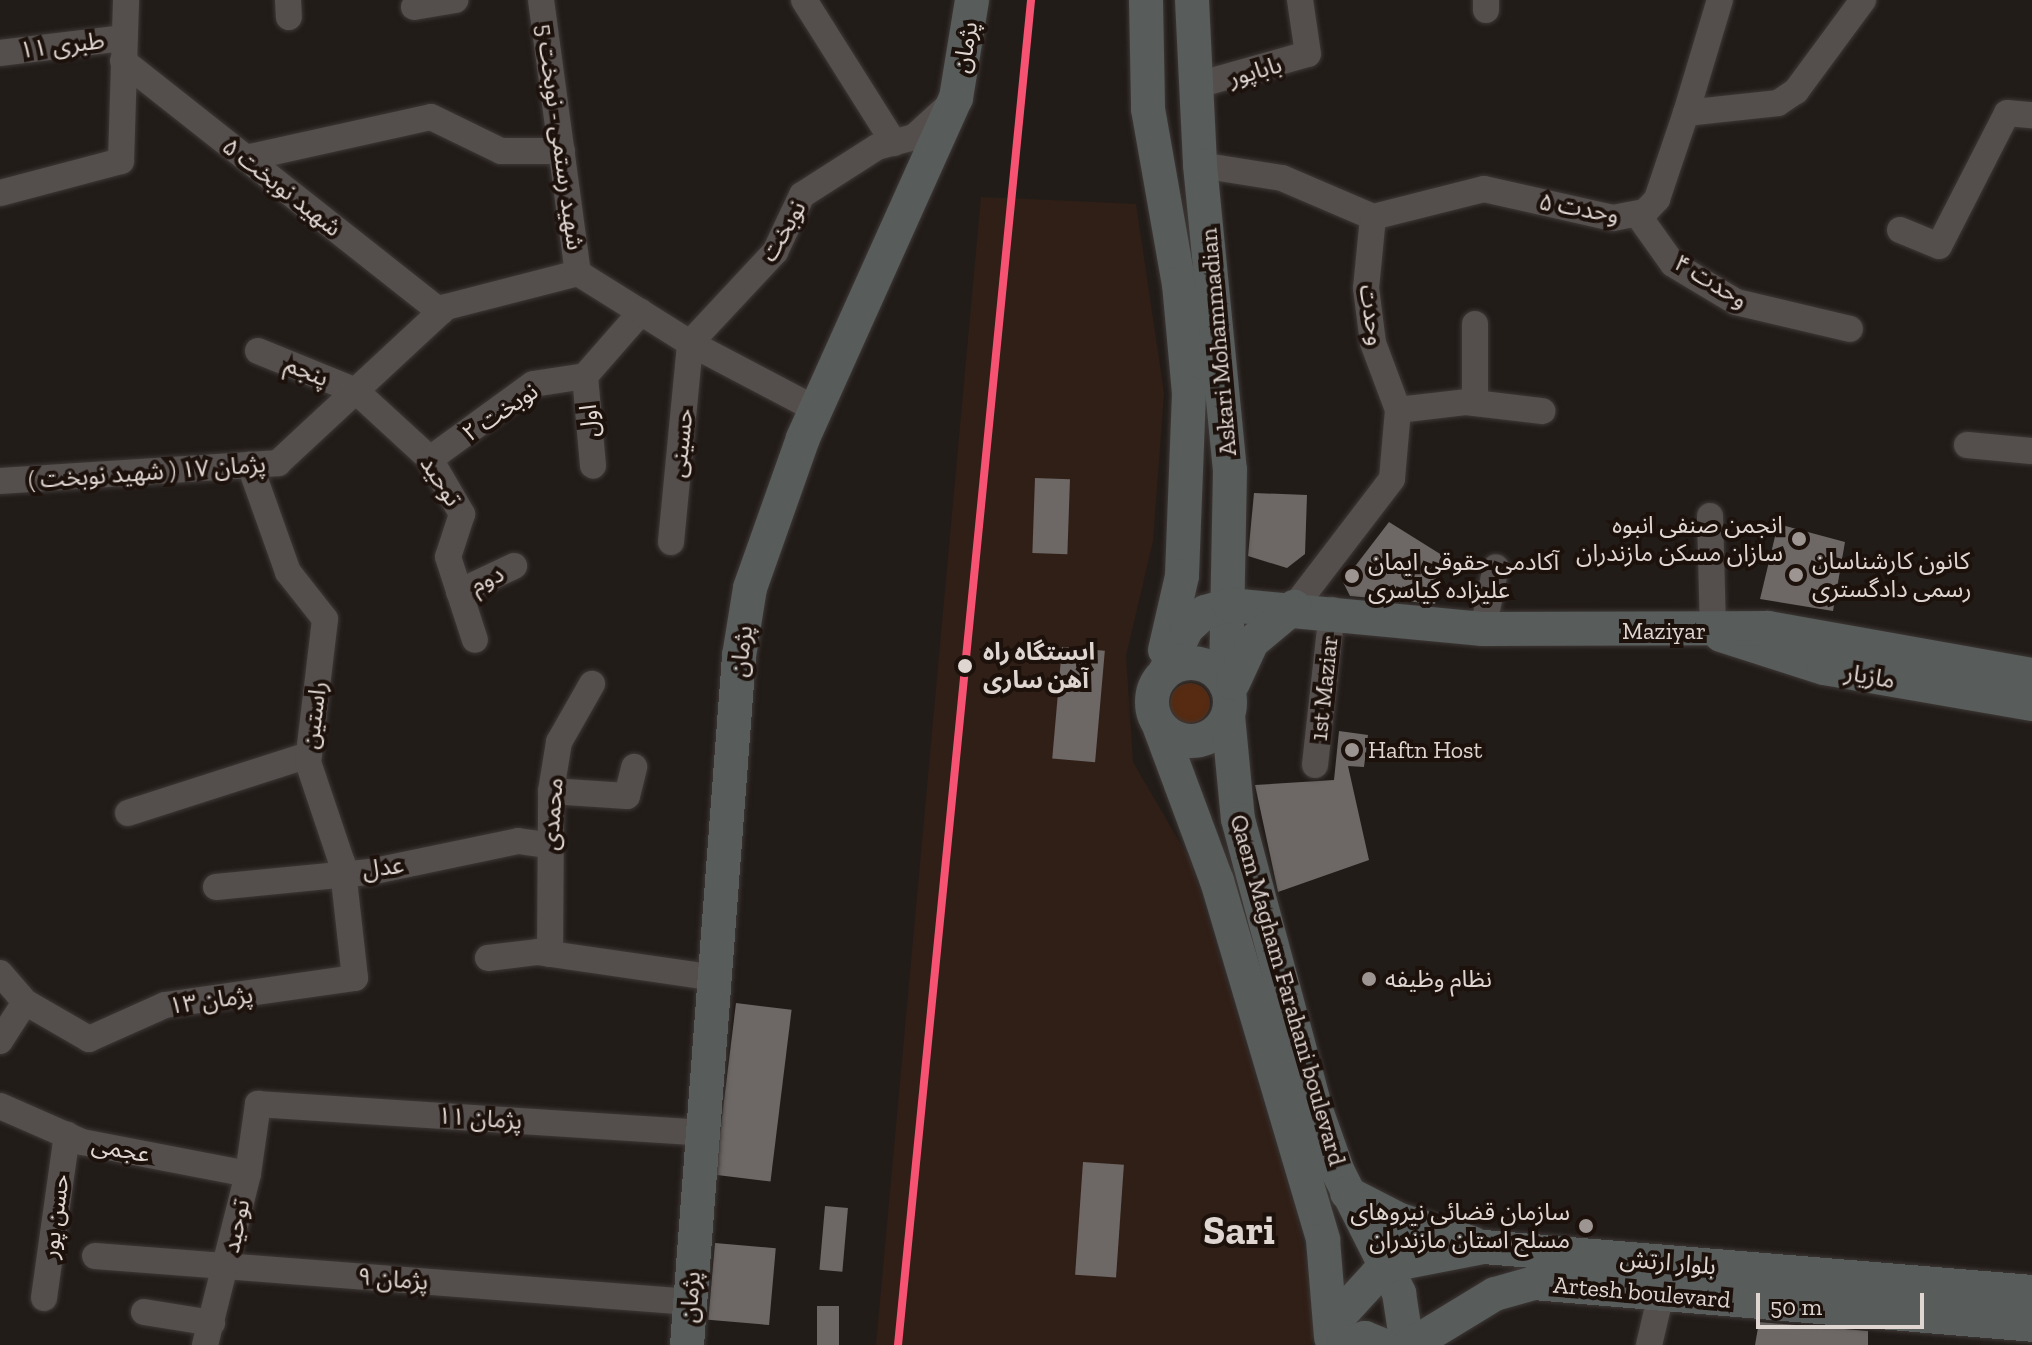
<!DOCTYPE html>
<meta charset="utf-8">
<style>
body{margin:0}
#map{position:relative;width:2032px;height:1345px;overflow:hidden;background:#221c19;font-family:"Zilla Slab","Noto Sans Arabic",serif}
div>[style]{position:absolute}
.built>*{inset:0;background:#301f17}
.green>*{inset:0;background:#562b12}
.round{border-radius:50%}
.building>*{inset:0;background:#6d6865;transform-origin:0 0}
.roads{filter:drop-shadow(0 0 2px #3d3836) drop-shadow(0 0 2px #3d3836)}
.minor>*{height:26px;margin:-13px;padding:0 13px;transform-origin:13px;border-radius:13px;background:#544f4d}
.major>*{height:34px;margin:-17px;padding:0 17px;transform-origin:17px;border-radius:17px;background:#585c5b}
.major>.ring{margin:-17px;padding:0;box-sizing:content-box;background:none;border:34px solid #585c5b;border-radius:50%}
.rail-1>*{height:8px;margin:-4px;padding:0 4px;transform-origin:4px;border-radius:4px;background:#f65372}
.dots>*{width:22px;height:22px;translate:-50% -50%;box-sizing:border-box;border:4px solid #1d110c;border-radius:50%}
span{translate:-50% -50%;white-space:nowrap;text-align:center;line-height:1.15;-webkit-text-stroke:8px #1d110c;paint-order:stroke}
.street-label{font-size:24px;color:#dfd6d2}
.poi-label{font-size:24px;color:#dfd6d2}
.right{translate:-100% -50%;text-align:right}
.left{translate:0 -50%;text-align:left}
.stop-label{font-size:24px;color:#dfd6d2;font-weight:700}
.town-label{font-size:40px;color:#dfd6d2;font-weight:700}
.scale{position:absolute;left:1756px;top:1293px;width:168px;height:36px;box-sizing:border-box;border:4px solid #dfd6d2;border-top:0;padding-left:10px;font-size:24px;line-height:28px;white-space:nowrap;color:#dfd6d2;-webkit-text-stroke:6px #1d110c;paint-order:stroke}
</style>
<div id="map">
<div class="built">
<div style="clip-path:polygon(981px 197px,1136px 204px,1164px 393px,1153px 541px,1126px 656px,1133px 762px,1190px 860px,1297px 1215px,1318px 1318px,1311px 1345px,876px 1345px)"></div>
</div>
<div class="green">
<div class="round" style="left:1170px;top:683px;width:40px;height:40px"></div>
</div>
<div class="building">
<div style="left:1035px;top:478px;width:35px;height:75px;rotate:2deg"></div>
<div style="clip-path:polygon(1254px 493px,1307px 495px,1305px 554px,1287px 568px,1248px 556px)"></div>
<div style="clip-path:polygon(1389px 522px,1445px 557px,1435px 604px,1350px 596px,1343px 582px)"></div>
<div style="clip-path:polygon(1778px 524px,1845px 542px,1833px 611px,1760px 599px)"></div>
<div style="left:1062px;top:647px;width:43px;height:112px;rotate:5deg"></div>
<div style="clip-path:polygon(1339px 731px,1368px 735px,1364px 767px,1348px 766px,1369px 860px,1278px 892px,1255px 785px,1334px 780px)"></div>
<div style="left:736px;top:1003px;width:56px;height:173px;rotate:7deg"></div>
<div style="left:1083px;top:1162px;width:41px;height:113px;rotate:4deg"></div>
<div style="left:825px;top:1206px;width:23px;height:64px;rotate:5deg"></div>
<div style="left:715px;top:1243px;width:61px;height:77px;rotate:5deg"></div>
<div style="left:817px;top:1306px;width:22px;height:39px"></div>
<div style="clip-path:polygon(1759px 1322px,1868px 1331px,1868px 1345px,1755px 1345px)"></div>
</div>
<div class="roads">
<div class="minor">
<div style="left:288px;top:0;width:17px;rotate:87deg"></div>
<div style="left:541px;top:0;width:275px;rotate:82.3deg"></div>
<div style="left:804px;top:0;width:169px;rotate:57.8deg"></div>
<div style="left:414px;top:7px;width:42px;rotate:-9.7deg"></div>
<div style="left:1486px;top:10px;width:10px;rotate:-90deg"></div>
<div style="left:0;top:53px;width:125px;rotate:-6.9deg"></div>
<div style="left:123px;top:61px;width:405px;rotate:38.3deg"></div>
<div style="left:1194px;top:86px;width:118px;rotate:-15.7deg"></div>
<div style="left:1308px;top:54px;width:55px;rotate:-98.4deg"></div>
<div style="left:1686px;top:113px;width:118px;rotate:-73.3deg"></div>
<div style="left:246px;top:158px;width:189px;rotate:-12.5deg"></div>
<div style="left:431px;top:117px;width:78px;rotate:25.9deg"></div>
<div style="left:501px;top:151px;width:61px"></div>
<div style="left:1200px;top:165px;width:83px;rotate:9deg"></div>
<div style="left:1282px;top:178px;width:99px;rotate:23.2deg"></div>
<div style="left:1373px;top:217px;width:71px;rotate:95.6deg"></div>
<div style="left:1366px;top:288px;width:55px;rotate:82.7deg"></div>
<div style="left:1373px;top:343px;width:72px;rotate:69.5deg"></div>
<div style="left:1398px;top:410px;width:69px;rotate:95deg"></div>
<div style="left:1392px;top:479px;width:161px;rotate:127.4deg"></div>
<div style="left:0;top:193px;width:125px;rotate:-14.8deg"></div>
<div style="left:121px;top:161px;width:161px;rotate:-88.2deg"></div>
<div style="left:1638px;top:215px;width:60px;rotate:54.5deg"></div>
<div style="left:1673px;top:264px;width:74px;rotate:31.1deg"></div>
<div style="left:1736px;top:302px;width:117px;rotate:13.3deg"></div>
<div style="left:1373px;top:217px;width:114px;rotate:-14.2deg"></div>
<div style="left:1484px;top:189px;width:132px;rotate:12.7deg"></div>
<div style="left:1613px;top:218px;width:33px;rotate:-11deg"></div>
<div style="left:1645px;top:212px;width:18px;rotate:-47deg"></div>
<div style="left:1657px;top:199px;width:91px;rotate:-71.4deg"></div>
<div style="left:1686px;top:113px;width:93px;rotate:-6.2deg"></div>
<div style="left:1778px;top:103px;width:22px;rotate:-34deg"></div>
<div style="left:1796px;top:91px;width:113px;rotate:-53.6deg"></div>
<div style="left:1900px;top:230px;width:42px;rotate:22.3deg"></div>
<div style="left:1939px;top:246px;width:149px;rotate:-62.9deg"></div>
<div style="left:2007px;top:113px;width:25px;rotate:5deg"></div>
<div style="left:258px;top:351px;width:106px;rotate:22.2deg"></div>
<div style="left:356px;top:391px;width:100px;rotate:42.6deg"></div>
<div style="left:430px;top:459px;width:64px;rotate:59.8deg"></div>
<div style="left:462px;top:514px;width:45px;rotate:108deg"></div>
<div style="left:448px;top:557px;width:87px;rotate:72deg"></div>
<div style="left:585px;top:376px;width:90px;rotate:84.9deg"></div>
<div style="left:1475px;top:403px;width:79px;rotate:-90deg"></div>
<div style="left:1398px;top:410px;width:68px;rotate:-6.7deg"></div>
<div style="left:1466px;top:402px;width:77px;rotate:6.8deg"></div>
<div style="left:1967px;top:445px;width:65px;rotate:5.3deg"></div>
<div style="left:430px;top:459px;width:127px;rotate:-36.1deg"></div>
<div style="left:533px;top:384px;width:53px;rotate:-8.7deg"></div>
<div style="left:585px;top:376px;width:85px;rotate:-48.8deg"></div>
<div style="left:0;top:481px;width:279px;rotate:-3.7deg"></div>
<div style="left:278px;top:463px;width:229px;rotate:-42.9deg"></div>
<div style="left:446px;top:307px;width:136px;rotate:-14.4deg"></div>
<div style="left:578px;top:273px;width:132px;rotate:32deg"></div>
<div style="left:690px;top:343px;width:141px;rotate:27.8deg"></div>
<div style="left:1710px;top:516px;width:115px;rotate:88.5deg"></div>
<div style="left:671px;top:542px;width:200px;rotate:-84.5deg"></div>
<div style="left:690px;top:343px;width:125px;rotate:-47deg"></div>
<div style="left:775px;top:252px;width:63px;rotate:-64.7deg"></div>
<div style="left:802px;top:195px;width:89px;rotate:-32.6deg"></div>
<div style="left:877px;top:147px;width:38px;rotate:-15deg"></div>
<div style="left:914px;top:137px;width:46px;rotate:-42.4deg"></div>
<div style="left:459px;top:592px;width:61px;rotate:-25.3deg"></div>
<div style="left:1483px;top:629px;width:63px;rotate:-78.2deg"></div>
<div style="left:1315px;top:765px;width:156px;rotate:-83.7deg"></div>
<div style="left:551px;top:791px;width:76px;rotate:3.8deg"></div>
<div style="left:627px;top:796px;width:30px;rotate:-76deg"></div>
<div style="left:128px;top:813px;width:190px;rotate:-17.8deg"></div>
<div style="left:216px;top:887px;width:155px;rotate:-5.6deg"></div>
<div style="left:370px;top:872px;width:151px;rotate:-11.8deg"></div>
<div style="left:518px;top:841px;width:30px;rotate:8deg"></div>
<div style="left:550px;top:954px;width:163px;rotate:-89.6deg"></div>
<div style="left:551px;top:791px;width:50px;rotate:-80.7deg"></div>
<div style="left:559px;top:742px;width:67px;rotate:-60.4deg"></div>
<div style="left:488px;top:958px;width:49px;rotate:-7deg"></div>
<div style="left:537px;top:952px;width:180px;rotate:8.3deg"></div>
<div style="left:0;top:973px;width:38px;rotate:49deg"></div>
<div style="left:25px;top:1002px;width:74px;rotate:30deg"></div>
<div style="left:89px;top:1039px;width:83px;rotate:-24.1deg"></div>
<div style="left:165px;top:1005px;width:192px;rotate:-8.1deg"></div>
<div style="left:355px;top:978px;width:116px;rotate:-96.4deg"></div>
<div style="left:342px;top:863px;width:107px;rotate:-108.6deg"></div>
<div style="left:308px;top:762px;width:144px;rotate:-83.2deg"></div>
<div style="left:325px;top:619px;width:60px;rotate:-128.2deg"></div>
<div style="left:288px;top:572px;width:114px;rotate:-109.6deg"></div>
<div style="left:0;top:1041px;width:46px;rotate:-57.3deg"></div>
<div style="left:0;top:1106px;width:90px;rotate:23.7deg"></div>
<div style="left:82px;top:1142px;width:169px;rotate:10.9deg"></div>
<div style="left:95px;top:1256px;width:597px;rotate:4.42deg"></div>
<div style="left:44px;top:1298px;width:165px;rotate:-82deg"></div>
<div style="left:144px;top:1312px;width:69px;rotate:9.2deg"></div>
<div style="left:205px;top:1345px;width:176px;rotate:-75.9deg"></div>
<div style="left:248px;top:1174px;width:71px;rotate:-81.9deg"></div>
<div style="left:258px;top:1104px;width:446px;rotate:3.7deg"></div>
<div style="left:1649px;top:1345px;width:52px;rotate:-76.8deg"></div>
</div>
<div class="major">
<div style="left:1146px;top:0;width:109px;rotate:88.9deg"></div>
<div style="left:1148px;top:109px;width:178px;rotate:80deg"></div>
<div style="left:1179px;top:284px;width:109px;rotate:84.8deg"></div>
<div style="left:1189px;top:393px;width:183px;rotate:92.2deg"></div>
<div style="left:1182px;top:576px;width:76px;rotate:102.9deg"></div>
<div style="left:1192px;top:0;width:165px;rotate:87.2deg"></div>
<div style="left:1200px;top:165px;width:306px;rotate:84.4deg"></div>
<div style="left:1230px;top:470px;width:215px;rotate:91.1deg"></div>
<div style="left:1721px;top:635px;width:108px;rotate:17.8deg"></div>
<div style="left:1824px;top:668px;width:211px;rotate:9.8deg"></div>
<div class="ring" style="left:1152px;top:663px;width:44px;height:44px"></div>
<div style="left:1165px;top:672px;width:49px;rotate:-63.4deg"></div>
<div style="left:1187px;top:628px;width:24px;rotate:-42deg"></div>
<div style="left:1205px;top:612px;width:25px;rotate:-16deg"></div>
<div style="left:1229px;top:605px;width:255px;rotate:5.4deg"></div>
<div style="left:1483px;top:629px;width:285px;rotate:-0.2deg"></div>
<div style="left:1768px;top:628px;width:268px;rotate:10.1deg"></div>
<div style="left:1233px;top:683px;width:45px;rotate:-65.1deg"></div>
<div style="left:1252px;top:642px;width:55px;rotate:-39.8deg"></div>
<div style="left:1228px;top:716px;width:103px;rotate:84.5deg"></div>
<div style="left:1238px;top:819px;width:301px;rotate:75deg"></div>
<div style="left:1316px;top:1110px;width:66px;rotate:70.5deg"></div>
<div style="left:1338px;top:1172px;width:136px;rotate:63.2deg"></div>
<div style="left:1399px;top:1293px;width:53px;rotate:81.3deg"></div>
<div style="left:1160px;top:728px;width:163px;rotate:69.6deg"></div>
<div style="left:1217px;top:881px;width:374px;rotate:73.5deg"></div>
<div style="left:1323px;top:1240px;width:98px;rotate:85.3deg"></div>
<div style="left:1347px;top:1193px;width:59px;rotate:27deg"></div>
<div style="left:1400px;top:1220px;width:76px;rotate:17.7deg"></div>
<div style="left:1332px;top:1324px;width:79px;rotate:-47.6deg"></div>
<div style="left:1385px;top:1266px;width:101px;rotate:-10.9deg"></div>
<div style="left:1484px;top:1247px;width:550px;rotate:4.69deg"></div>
<div style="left:687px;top:1345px;width:691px;rotate:-85.68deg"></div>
<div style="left:739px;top:656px;width:69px;rotate:-80.8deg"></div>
<div style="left:750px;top:588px;width:159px;rotate:-70.5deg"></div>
<div style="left:803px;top:438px;width:373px;rotate:-65.8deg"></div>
<div style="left:956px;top:98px;width:99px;rotate:-80.7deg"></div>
<div style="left:1343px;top:1345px;width:23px;rotate:-18deg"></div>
<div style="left:1365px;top:1338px;width:18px;rotate:22deg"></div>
<div style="left:1411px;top:1345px;width:98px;rotate:-31.3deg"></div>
<div style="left:1495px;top:1294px;width:41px;rotate:-15.8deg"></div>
<div style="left:1534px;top:1283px;width:500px;rotate:4.8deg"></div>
</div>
</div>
<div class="rail-1">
<div style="left:898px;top:1345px;width:1352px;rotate:-84.35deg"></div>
</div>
<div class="dots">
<div style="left:1799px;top:539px;background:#9d9591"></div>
<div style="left:1796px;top:575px;background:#9d9591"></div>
<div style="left:1352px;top:576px;background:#9d9591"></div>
<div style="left:965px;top:666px;background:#dfd6d2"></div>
<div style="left:1352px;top:750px;background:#9d9591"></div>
<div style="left:1369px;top:979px;background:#9d9591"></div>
<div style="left:1586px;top:1226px;background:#9d9591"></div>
</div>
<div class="street-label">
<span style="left:62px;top:45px;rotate:-7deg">طبری ۱۱</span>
<span style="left:965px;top:47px;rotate:-80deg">پژمان</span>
<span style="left:1255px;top:71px;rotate:-16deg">باباپور</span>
<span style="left:560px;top:137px;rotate:82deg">شهید رستمی - نوبخت 5</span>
<span style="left:282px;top:187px;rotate:38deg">شهید نوبخت ۵</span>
<span style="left:1579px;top:208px;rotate:10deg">وحدت ۵</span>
<span style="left:783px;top:231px;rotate:-60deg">نوبخت</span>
<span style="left:1711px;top:281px;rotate:31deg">وحدت ۴</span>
<span style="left:1372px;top:315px;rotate:81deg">وحدت</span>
<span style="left:1218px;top:342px;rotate:-95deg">Askari Mohammadian</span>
<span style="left:307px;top:371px;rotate:22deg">پنجم</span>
<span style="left:500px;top:412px;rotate:-34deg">نوبخت ۲</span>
<span style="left:589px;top:421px;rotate:-95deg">اول</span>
<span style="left:681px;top:443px;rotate:-84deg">حسینی</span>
<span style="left:147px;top:472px;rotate:-4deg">پژمان ۱۷ ( شهید نوبخت )</span>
<span style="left:441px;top:481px;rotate:57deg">توحید</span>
<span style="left:487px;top:579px;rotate:-25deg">دوم</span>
<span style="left:1664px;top:631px">Maziyar</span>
<span style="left:741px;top:651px;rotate:-83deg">پژمان</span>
<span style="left:1870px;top:676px;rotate:10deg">مازیار</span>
<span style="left:1324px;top:688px;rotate:-84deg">1st Maziar</span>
<span style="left:314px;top:715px;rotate:-83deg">راستین</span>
<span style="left:552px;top:814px;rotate:-86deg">محمدی</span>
<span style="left:383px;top:867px;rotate:-7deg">عدل</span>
<span style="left:1288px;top:990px;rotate:74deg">Qaem Magham Farahani boulevard</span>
<span style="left:211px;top:1000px;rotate:-8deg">پژمان ۱۳</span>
<span style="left:480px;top:1118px;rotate:4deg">پژمان ۱۱</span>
<span style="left:121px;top:1149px;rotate:11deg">عجمی</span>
<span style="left:55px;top:1216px;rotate:-82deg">حسن پور</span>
<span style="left:236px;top:1226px;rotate:-78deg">توحید</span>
<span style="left:1668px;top:1262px;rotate:5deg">بلوار ارتش</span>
<span style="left:393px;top:1279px;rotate:4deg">پژمان ۹</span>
<span style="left:1642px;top:1292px;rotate:5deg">Artesh boulevard</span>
<span style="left:690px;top:1297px;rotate:-86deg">پژمان</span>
</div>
<div class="poi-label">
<span class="right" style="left:1783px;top:539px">انجمن صنفی انبوه<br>سازان مسکن مازندران</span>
<span class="left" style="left:1812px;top:575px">کانون کارشناسان<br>رسمی دادگستری</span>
<span class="left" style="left:1368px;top:576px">آکادمی حقوقی ایمان<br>علیزاده کیاسری</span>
<span class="left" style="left:1368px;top:750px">Haftn Host</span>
<span class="left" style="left:1385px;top:979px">نظام وظیفه</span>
<span class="right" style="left:1570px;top:1226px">سازمان قضائی نیروهای<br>مسلح استان مازندران</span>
</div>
<div class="stop-label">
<span class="left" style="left:983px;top:666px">ایستگاه راه<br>آهن ساری</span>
</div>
<div class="town-label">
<span style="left:1239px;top:1230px">Sari</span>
</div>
<div class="scale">50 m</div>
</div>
